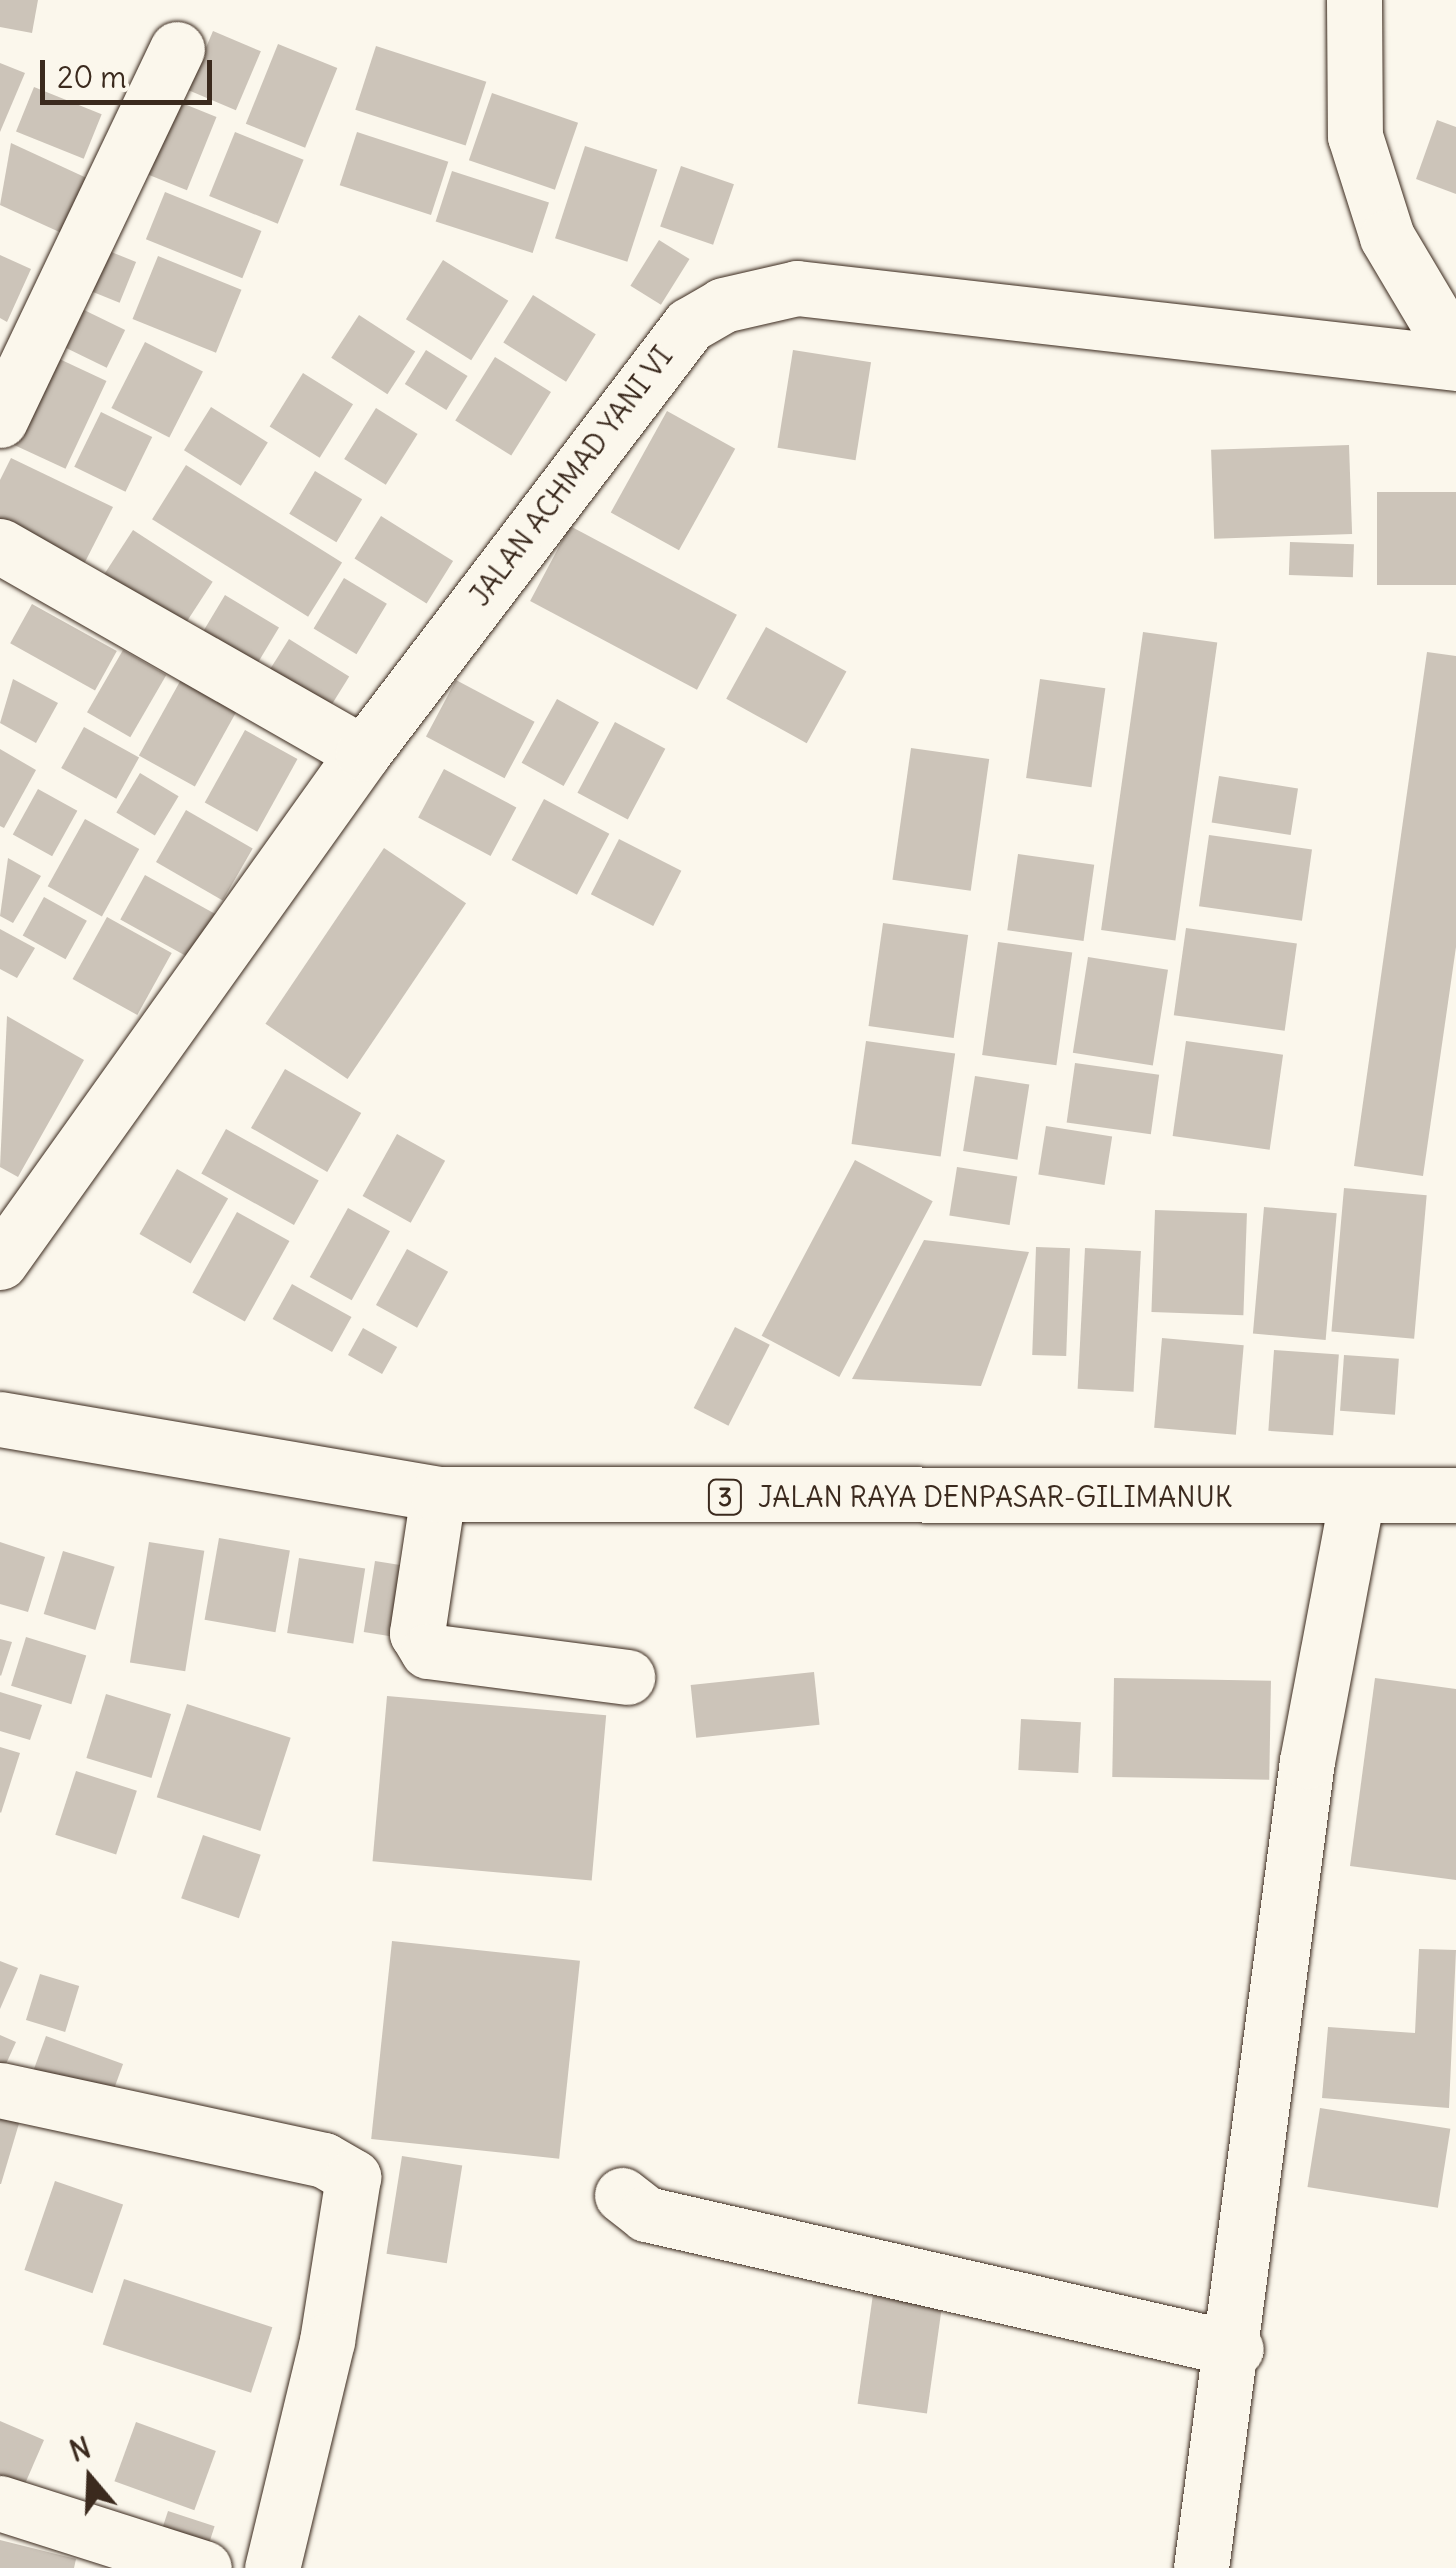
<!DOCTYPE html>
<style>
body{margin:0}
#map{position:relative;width:1456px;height:2568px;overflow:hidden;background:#fbf7ec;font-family:Delius,sans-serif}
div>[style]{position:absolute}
.building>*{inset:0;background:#ccc4b9;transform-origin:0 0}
.roads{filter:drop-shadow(0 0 2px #3b2a1e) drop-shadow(0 0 2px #3b2a1e)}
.minor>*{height:55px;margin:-27.5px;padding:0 27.5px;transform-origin:27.5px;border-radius:27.5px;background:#fbf7ec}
.highway>*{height:55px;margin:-27.5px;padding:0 27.5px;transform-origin:27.5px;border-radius:27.5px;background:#fbf7ec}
span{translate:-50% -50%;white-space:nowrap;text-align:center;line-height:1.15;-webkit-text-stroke:9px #fbf7ec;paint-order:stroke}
.shield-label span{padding:2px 8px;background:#fbf7ec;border:2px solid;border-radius:8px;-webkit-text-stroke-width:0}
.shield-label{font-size:25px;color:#3b2a1e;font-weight:700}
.street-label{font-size:28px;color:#3b2a1e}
.north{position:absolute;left:40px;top:2428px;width:100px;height:100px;-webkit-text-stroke:8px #fbf7ec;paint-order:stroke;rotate:341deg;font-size:28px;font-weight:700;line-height:40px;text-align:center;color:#3b2a1e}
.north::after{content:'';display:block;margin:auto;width:35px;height:45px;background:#3b2a1e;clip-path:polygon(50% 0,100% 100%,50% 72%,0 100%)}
.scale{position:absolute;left:40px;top:60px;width:172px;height:45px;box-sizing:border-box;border:5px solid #3b2a1e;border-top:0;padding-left:12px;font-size:30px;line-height:35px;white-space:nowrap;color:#3b2a1e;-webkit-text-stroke:8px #fbf7ec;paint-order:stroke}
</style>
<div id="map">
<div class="building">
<div style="clip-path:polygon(0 0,38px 0,32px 33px,0 27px)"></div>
<div style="left:213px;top:31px;width:52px;height:64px;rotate:23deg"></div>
<div style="left:278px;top:44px;width:64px;height:86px;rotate:22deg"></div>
<div style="left:376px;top:46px;width:116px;height:67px;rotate:18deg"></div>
<div style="clip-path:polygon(0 63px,25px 73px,0 132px)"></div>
<div style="left:34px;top:87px;width:73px;height:48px;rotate:22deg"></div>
<div style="left:492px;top:93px;width:91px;height:71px;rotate:19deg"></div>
<div style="left:172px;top:99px;width:48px;height:79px;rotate:22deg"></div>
<div style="clip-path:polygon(1437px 120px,1456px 127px,1456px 194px,1416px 179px)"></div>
<div style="left:235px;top:132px;width:74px;height:69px;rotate:22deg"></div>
<div style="left:357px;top:132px;width:96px;height:56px;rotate:18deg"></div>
<div style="clip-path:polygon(11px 143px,91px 180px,66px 235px,0 205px)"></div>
<div style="left:585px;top:146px;width:76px;height:97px;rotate:18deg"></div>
<div style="left:681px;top:166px;width:56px;height:64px;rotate:19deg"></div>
<div style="left:452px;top:171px;width:102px;height:53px;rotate:18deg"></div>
<div style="left:165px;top:192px;width:104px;height:51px;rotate:22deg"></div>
<div style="left:659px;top:240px;width:36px;height:54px;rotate:32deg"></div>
<div style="left:99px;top:247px;width:40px;height:44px;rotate:22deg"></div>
<div style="clip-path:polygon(0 255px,31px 269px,7px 322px,0 318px)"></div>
<div style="left:158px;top:256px;width:90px;height:68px;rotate:22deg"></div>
<div style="left:443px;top:260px;width:77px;height:70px;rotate:32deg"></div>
<div style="left:533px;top:295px;width:74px;height:56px;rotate:32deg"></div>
<div style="left:82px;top:309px;width:48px;height:42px;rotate:26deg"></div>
<div style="left:359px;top:315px;width:67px;height:51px;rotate:33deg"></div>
<div style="left:145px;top:342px;width:65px;height:74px;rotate:27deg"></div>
<div style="left:426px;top:350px;width:49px;height:40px;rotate:32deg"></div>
<div style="left:793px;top:350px;width:79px;height:99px;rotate:9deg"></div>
<div style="left:53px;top:356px;width:59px;height:97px;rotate:25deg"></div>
<div style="left:495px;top:357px;width:66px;height:75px;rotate:32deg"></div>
<div style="left:303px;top:373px;width:59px;height:63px;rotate:32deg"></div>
<div style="left:211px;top:407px;width:67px;height:51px;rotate:32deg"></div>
<div style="left:376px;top:408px;width:49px;height:60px;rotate:32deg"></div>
<div style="left:667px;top:411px;width:78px;height:116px;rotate:29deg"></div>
<div style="left:101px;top:412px;width:57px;height:61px;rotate:26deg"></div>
<div style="left:1349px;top:445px;width:89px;height:138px;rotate:88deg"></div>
<div style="clip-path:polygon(11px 458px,113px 507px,83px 566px,0 525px,0 480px)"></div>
<div style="left:186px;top:465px;width:184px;height:64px;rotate:32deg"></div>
<div style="left:315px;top:471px;width:55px;height:50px;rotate:31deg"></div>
<div style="left:1456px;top:492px;width:93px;height:79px;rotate:90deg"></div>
<div style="left:381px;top:516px;width:85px;height:50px;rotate:32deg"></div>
<div style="left:570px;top:526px;width:189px;height:85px;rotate:28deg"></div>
<div style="left:133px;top:530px;width:95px;height:63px;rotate:33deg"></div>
<div style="left:1290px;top:542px;width:64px;height:33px;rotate:2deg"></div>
<div style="left:344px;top:578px;width:50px;height:59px;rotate:31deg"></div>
<div style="left:225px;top:595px;width:63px;height:46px;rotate:31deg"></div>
<div style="left:32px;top:604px;width:97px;height:45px;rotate:29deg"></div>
<div style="left:766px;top:627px;width:92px;height:82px;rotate:29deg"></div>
<div style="left:1143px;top:632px;width:75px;height:301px;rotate:8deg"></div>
<div style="left:289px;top:639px;width:71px;height:52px;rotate:32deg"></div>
<div style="left:123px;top:650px;width:50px;height:72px;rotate:30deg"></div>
<div style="clip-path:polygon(1427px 652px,1456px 656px,1456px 947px,1423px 1176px,1354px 1166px)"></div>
<div style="left:183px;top:676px;width:64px;height:91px;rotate:29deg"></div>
<div style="clip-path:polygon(13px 679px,58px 703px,36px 743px,0 723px)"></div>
<div style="left:1040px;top:679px;width:66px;height:100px;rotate:8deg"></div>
<div style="left:456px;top:680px;width:89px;height:64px;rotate:28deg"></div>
<div style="left:557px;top:699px;width:48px;height:73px;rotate:29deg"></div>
<div style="left:615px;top:722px;width:57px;height:80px;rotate:28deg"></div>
<div style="left:84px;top:727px;width:63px;height:47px;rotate:29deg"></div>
<div style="left:245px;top:730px;width:60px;height:83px;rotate:29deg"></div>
<div style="left:911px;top:748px;width:79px;height:133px;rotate:8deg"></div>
<div style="clip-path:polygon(0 749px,36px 770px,4px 828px,0 826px)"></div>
<div style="left:444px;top:769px;width:82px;height:55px;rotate:28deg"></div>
<div style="left:140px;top:773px;width:45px;height:46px;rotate:31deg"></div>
<div style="left:1219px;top:776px;width:80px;height:47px;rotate:9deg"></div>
<div style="left:38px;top:789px;width:45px;height:52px;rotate:29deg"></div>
<div style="left:544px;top:799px;width:74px;height:69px;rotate:28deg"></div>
<div style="left:186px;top:810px;width:77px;height:60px;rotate:30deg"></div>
<div style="left:85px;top:819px;width:62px;height:77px;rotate:29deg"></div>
<div style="left:1209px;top:835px;width:104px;height:72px;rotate:8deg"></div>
<div style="left:619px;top:839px;width:70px;height:62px;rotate:27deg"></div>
<div style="left:384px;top:848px;width:99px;height:212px;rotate:34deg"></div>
<div style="left:1018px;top:854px;width:77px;height:77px;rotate:8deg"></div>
<div style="clip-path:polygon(8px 858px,41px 876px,13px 923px,0 916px)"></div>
<div style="left:145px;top:875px;width:85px;height:51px;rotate:29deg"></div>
<div style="left:44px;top:897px;width:49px;height:44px;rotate:29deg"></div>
<div style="left:107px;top:917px;width:74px;height:71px;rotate:29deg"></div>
<div style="left:883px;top:923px;width:86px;height:104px;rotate:8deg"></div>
<div style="left:1186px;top:928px;width:112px;height:88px;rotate:8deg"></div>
<div style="clip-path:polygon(0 929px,35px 948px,17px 978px,0 969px)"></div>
<div style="left:998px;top:942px;width:75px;height:114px;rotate:8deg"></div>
<div style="left:1088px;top:957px;width:81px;height:97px;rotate:9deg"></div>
<div style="clip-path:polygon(7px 1016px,84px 1060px,18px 1177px,0 1167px)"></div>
<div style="left:866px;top:1041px;width:90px;height:104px;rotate:8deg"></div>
<div style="left:1186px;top:1041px;width:98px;height:96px;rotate:8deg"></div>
<div style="left:1075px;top:1063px;width:85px;height:60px;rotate:8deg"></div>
<div style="left:285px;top:1069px;width:88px;height:68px;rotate:30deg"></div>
<div style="left:975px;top:1076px;width:55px;height:76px;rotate:9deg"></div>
<div style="left:1046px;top:1126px;width:67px;height:49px;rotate:9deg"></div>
<div style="left:226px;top:1129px;width:106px;height:51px;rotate:29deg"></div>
<div style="left:397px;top:1134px;width:55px;height:71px;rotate:29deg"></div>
<div style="left:855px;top:1160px;width:88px;height:199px;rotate:28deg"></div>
<div style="left:957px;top:1167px;width:61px;height:49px;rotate:9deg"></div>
<div style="left:177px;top:1169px;width:59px;height:75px;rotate:30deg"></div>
<div style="left:1344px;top:1188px;width:83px;height:144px;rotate:5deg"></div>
<div style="left:1264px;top:1207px;width:73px;height:127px;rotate:5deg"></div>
<div style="left:348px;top:1208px;width:48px;height:79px;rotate:29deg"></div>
<div style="left:1155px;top:1210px;width:92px;height:102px;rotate:2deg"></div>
<div style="left:237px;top:1212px;width:60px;height:92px;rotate:29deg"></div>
<div style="clip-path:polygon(924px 1240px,1029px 1252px,981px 1386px,852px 1379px)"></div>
<div style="left:1036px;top:1247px;width:34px;height:108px;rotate:2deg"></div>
<div style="left:1085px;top:1248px;width:56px;height:141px;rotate:3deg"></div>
<div style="left:407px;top:1249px;width:47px;height:64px;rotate:29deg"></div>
<div style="left:292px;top:1284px;width:68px;height:40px;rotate:29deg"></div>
<div style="left:735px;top:1327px;width:39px;height:91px;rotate:27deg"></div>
<div style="left:363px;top:1328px;width:39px;height:31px;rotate:29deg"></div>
<div style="left:1162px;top:1338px;width:82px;height:90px;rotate:5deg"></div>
<div style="left:1274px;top:1350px;width:65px;height:81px;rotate:4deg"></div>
<div style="left:1344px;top:1355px;width:55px;height:56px;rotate:4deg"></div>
<div style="left:219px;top:1538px;width:72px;height:83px;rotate:10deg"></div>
<div style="clip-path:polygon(0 1542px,45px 1557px,28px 1612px,0 1604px)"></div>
<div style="left:149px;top:1542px;width:56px;height:122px;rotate:9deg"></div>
<div style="left:63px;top:1551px;width:54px;height:66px;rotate:17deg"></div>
<div style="left:299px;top:1558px;width:67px;height:76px;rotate:9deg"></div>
<div style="left:375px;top:1561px;width:43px;height:72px;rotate:9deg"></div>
<div style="left:26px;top:1637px;width:63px;height:51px;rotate:17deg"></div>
<div style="clip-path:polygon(0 1639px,12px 1642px,1px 1676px,0 1675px)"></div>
<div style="left:814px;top:1672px;width:53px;height:124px;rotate:84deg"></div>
<div style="left:1114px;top:1678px;width:157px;height:99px;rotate:1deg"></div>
<div style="clip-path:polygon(1375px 1678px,1456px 1689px,1456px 1880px,1350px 1866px)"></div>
<div style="clip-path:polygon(0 1692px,42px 1705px,30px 1740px,0 1731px)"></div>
<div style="left:106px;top:1694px;width:68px;height:67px;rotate:17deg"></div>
<div style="left:387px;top:1696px;width:220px;height:166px;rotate:5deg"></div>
<div style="left:187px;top:1704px;width:109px;height:98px;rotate:18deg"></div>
<div style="left:1021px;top:1719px;width:60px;height:51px;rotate:3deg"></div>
<div style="clip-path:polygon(0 1747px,20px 1753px,1px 1813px,0 1812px)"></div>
<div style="left:76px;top:1771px;width:64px;height:67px;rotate:18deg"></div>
<div style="left:203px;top:1835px;width:61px;height:67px;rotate:19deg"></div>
<div style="left:392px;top:1941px;width:189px;height:199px;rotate:6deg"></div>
<div style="clip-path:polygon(1419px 1949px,1456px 1950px,1449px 2108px,1322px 2098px,1328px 2027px,1415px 2033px)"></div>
<div style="clip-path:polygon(0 1961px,18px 1968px,0 2009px)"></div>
<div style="left:40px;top:1974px;width:41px;height:48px;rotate:17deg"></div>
<div style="clip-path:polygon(0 2035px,16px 2042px,0 2077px)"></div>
<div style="left:46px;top:2036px;width:82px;height:40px;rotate:20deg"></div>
<div style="left:1320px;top:2108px;width:132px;height:80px;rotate:9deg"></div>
<div style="clip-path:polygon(0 2114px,20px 2120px,1px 2184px,0 2184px)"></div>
<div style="left:402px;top:2156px;width:61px;height:99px;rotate:9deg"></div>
<div style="left:55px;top:2181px;width:72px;height:94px;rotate:19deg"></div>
<div style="left:124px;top:2279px;width:156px;height:69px;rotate:18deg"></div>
<div style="left:874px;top:2287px;width:70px;height:118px;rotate:8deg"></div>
<div style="clip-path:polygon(0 2421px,44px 2440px,21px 2493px,0 2484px)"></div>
<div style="left:136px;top:2422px;width:85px;height:63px;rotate:20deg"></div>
<div style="left:168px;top:2511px;width:49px;height:23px;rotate:18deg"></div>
<div style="clip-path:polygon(0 2540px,76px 2559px,74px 2568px,0 2568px)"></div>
</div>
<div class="roads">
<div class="minor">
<div style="left:1354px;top:0;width:136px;rotate:89.6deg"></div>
<div style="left:1355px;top:136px;width:106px;rotate:72.4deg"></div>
<div style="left:1387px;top:237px;width:135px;rotate:59.3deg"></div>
<div style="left:0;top:420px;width:411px;rotate:-64.5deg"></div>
<div style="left:0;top:546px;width:418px;rotate:29.7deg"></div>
<div style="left:0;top:1262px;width:625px;rotate:-54.5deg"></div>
<div style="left:363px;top:753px;width:538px;rotate:-52.7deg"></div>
<div style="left:689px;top:325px;width:39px;rotate:-30deg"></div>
<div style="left:723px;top:305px;width:76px;rotate:-12.9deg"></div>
<div style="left:797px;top:288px;width:663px;rotate:6.49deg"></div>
<div style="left:438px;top:1494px;width:141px;rotate:98.6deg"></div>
<div style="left:417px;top:1633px;width:21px;rotate:59deg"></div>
<div style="left:428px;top:1651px;width:201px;rotate:7.4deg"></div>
<div style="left:0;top:2090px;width:331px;rotate:12.2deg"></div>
<div style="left:324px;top:2160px;width:34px;rotate:30deg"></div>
<div style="left:353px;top:2177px;width:166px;rotate:99deg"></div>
<div style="left:327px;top:2341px;width:234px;rotate:103.6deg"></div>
<div style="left:622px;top:2195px;width:31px;rotate:38deg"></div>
<div style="left:646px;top:2214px;width:605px;rotate:12.89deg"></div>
<div style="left:0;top:2503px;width:214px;rotate:17.7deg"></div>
<div style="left:1201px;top:2568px;width:814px;rotate:-82.52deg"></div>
<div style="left:1307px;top:1761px;width:269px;rotate:-79.3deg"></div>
</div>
<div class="highway">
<div style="left:0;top:1419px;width:444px;rotate:9.7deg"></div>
<div style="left:438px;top:1494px;width:1018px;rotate:0.06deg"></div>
</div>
</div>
<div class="shield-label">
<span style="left:725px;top:1497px">3</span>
</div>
<div class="street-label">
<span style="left:571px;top:476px;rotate:-53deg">JALAN ACHMAD YANI VI</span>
<span style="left:995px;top:1497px">JALAN RAYA DENPASAR-GILIMANUK</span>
</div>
<div class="north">N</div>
<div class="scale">20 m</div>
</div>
